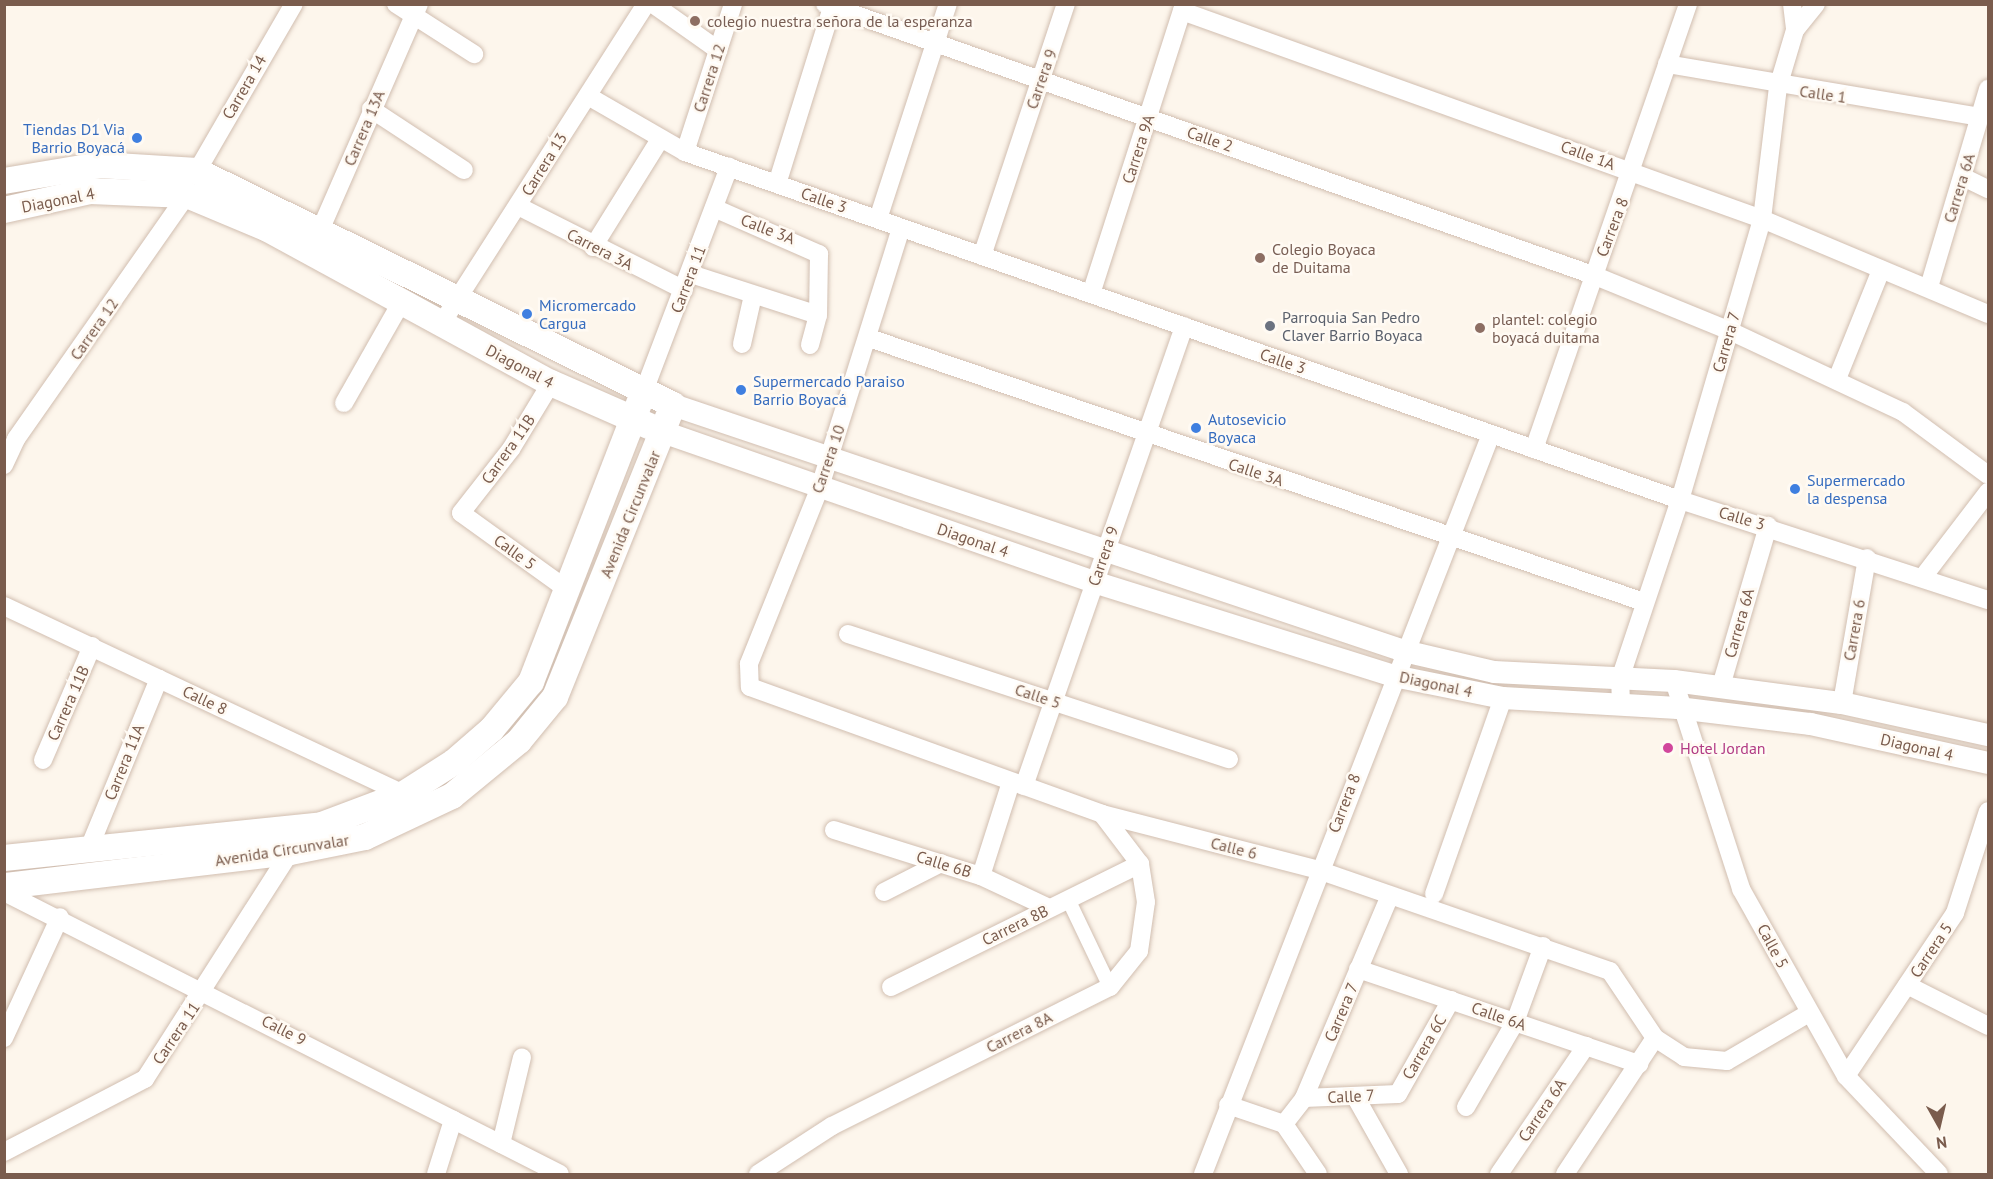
<!DOCTYPE html>
<meta charset="utf-8">
<style>
body{margin:0}
#map{position:relative;width:1993px;height:1179px;overflow:hidden;background:#fdf6ec;font-family:"PT Sans",sans-serif}
div>[style]{position:absolute}
.roads{filter:drop-shadow(0 0 2px #d1beb0) drop-shadow(0 0 2px #d1beb0)}
.pedestrian>*{height:14px;margin:-7px;padding:0 7px;transform-origin:7px;border-radius:7px;background:#fff}
.minor>*{height:18px;margin:-9px;padding:0 9px;transform-origin:9px;border-radius:9px;background:#fff}
.tertiary>*{height:22px;margin:-11px;padding:0 11px;transform-origin:11px;border-radius:11px;background:#fff}
.secondary>*{height:26px;margin:-13px;padding:0 13px;transform-origin:13px;border-radius:13px;background:#fff}
.dots>*{width:16px;height:16px;translate:-50% -50%;box-sizing:border-box;border:3px solid #fffaf3;border-radius:50%}
span{translate:-50% -50%;white-space:nowrap;text-align:center;line-height:1.15;-webkit-text-stroke:5px #fffaf3;paint-order:stroke}
.education-label{font-size:16px;color:#785e54}
.left{translate:0 -50%;text-align:left}
.street-label{font-size:16px;color:#7a5c4d}
.shop-label{font-size:16px;color:#366cbe}
.right{translate:-100% -50%;text-align:right}
.worship-label{font-size:16px;color:#5b616d}
.hotel-label{font-size:16px;color:#b23c85}
.frame{position:absolute;inset:0;border:6px solid #7a5c4d;pointer-events:none}
.north{position:absolute;left:1909px;top:1095px;width:60px;height:60px;-webkit-text-stroke:4px #fffaf3;paint-order:stroke;rotate:172deg;font-size:16px;font-weight:700;line-height:24px;text-align:center;color:#7a5c4d}
.north::after{content:'';display:block;margin:auto;width:21px;height:27px;background:#7a5c4d;clip-path:polygon(50% 0,100% 100%,50% 72%,0 100%)}
</style>
<div id="map">
<div class="roads">
<div class="pedestrian">
<div style="left:1068px;top:899px;width:98px;rotate:64.5deg"></div>
</div>
<div class="minor">
<div style="left:396px;top:4px;width:93px;rotate:32.7deg"></div>
<div style="left:653px;top:4px;width:80px;rotate:35.3deg"></div>
<div style="left:825px;top:4px;width:814px;rotate:19.44deg"></div>
<div style="left:1593px;top:275px;width:148px;rotate:22.2deg"></div>
<div style="left:1730px;top:331px;width:191px;rotate:25.1deg"></div>
<div style="left:1903px;top:412px;width:106px;rotate:36.5deg"></div>
<div style="left:1792px;top:4px;width:26px;rotate:83deg"></div>
<div style="left:1182px;top:11px;width:616px;rotate:19.73deg"></div>
<div style="left:1762px;top:219px;width:245px;rotate:22.8deg"></div>
<div style="left:1667px;top:64px;width:317px;rotate:9.6deg"></div>
<div style="left:588px;top:96px;width:112px;rotate:30deg"></div>
<div style="left:685px;top:152px;width:1054px;rotate:19.28deg"></div>
<div style="left:1680px;top:500px;width:324px;rotate:18deg"></div>
<div style="left:371px;top:109px;width:111px;rotate:33.3deg"></div>
<div style="left:685px;top:152px;width:156px;rotate:-72deg"></div>
<div style="left:197px;top:171px;width:193px;rotate:-59.9deg"></div>
<div style="left:1963px;top:177px;width:28px;rotate:26deg"></div>
<div style="left:777px;top:184px;width:189px;rotate:-72.7deg"></div>
<div style="left:518px;top:206px;width:186px;rotate:26.8deg"></div>
<div style="left:714px;top:208px;width:115px;rotate:23.7deg"></div>
<div style="left:819px;top:254px;width:61px;rotate:90.9deg"></div>
<div style="left:818px;top:315px;width:31px;rotate:105deg"></div>
<div style="left:878px;top:219px;width:226px;rotate:-72deg"></div>
<div style="left:901px;top:228px;width:271px;rotate:107.4deg"></div>
<div style="left:820px;top:487px;width:191px;rotate:111.9deg"></div>
<div style="left:749px;top:664px;width:23px;rotate:88deg"></div>
<div style="left:750px;top:687px;width:374px;rotate:19.8deg"></div>
<div style="left:1102px;top:814px;width:223px;rotate:14.5deg"></div>
<div style="left:1318px;top:870px;width:309px;rotate:19.1deg"></div>
<div style="left:1610px;top:971px;width:81px;rotate:56.1deg"></div>
<div style="left:1655px;top:1038px;width:35px;rotate:33deg"></div>
<div style="left:1684px;top:1057px;width:43px;rotate:5.3deg"></div>
<div style="left:1727px;top:1061px;width:95px;rotate:-30.3deg"></div>
<div style="left:315px;top:242px;width:260px;rotate:-66.4deg"></div>
<div style="left:593px;top:247px;width:125px;rotate:-58.1deg"></div>
<div style="left:982px;top:256px;width:266px;rotate:-71.6deg"></div>
<div style="left:691px;top:274px;width:133px;rotate:17.9deg"></div>
<div style="left:1929px;top:287px;width:207px;rotate:-73.4deg"></div>
<div style="left:1091px;top:294px;width:305px;rotate:-72.2deg"></div>
<div style="left:442px;top:323px;width:379px;rotate:-57.4deg"></div>
<div style="left:869px;top:338px;width:819px;rotate:18.81deg"></div>
<div style="left:742px;top:344px;width:50px;rotate:-77.3deg"></div>
<div style="left:1837px;top:379px;width:118px;rotate:-68deg"></div>
<div style="left:551px;top:383px;width:77px;rotate:121.2deg"></div>
<div style="left:511px;top:449px;width:81px;rotate:128deg"></div>
<div style="left:461px;top:513px;width:133px;rotate:35.8deg"></div>
<div style="left:644px;top:391px;width:240px;rotate:-69.2deg"></div>
<div style="left:344px;top:403px;width:117px;rotate:-60.4deg"></div>
<div style="left:1534px;top:449px;width:471px;rotate:-70.9deg"></div>
<div style="left:4px;top:465px;width:29px;rotate:-65deg"></div>
<div style="left:16px;top:439px;width:298px;rotate:-55deg"></div>
<div style="left:1923px;top:577px;width:107px;rotate:-52.6deg"></div>
<div style="left:4px;top:606px;width:442px;rotate:25.2deg"></div>
<div style="left:848px;top:634px;width:401px;rotate:18.2deg"></div>
<div style="left:1674px;top:681px;width:219px;rotate:72.1deg"></div>
<div style="left:1741px;top:889px;width:214px;rotate:60.7deg"></div>
<div style="left:1846px;top:1076px;width:135px;rotate:46.5deg"></div>
<div style="left:1721px;top:686px;width:167px;rotate:-73.6deg"></div>
<div style="left:1842px;top:703px;width:147px;rotate:-80.2deg"></div>
<div style="left:1621px;top:704px;width:25px;rotate:-92deg"></div>
<div style="left:1620px;top:679px;width:189px;rotate:-71.5deg"></div>
<div style="left:1680px;top:500px;width:293px;rotate:-73.7deg"></div>
<div style="left:1762px;top:219px;width:133px;rotate:-83.1deg"></div>
<div style="left:1778px;top:87px;width:59px;rotate:-73.4deg"></div>
<div style="left:1795px;top:30px;width:33px;rotate:-51deg"></div>
<div style="left:43px;top:760px;width:124px;rotate:-66.7deg"></div>
<div style="left:1024px;top:786px;width:487px;rotate:-70.8deg"></div>
<div style="left:834px;top:830px;width:154px;rotate:17.4deg"></div>
<div style="left:981px;top:876px;width:75px;rotate:25.2deg"></div>
<div style="left:90px;top:846px;width:181px;rotate:-67.6deg"></div>
<div style="left:981px;top:876px;width:99px;rotate:-72.3deg"></div>
<div style="left:4px;top:892px;width:623px;rotate:26.89deg"></div>
<div style="left:884px;top:892px;width:64px;rotate:-27deg"></div>
<div style="left:1434px;top:894px;width:208px;rotate:-70.6deg"></div>
<div style="left:1358px;top:969px;width:297px;rotate:18.7deg"></div>
<div style="left:1907px;top:985px;width:91px;rotate:26.8deg"></div>
<div style="left:891px;top:987px;width:278px;rotate:-26.3deg"></div>
<div style="left:4px;top:1038px;width:133px;rotate:-65.2deg"></div>
<div style="left:1846px;top:1076px;width:196px;rotate:-56.2deg"></div>
<div style="left:1955px;top:913px;width:107px;rotate:-72.1deg"></div>
<div style="left:1355px;top:1096px;width:90px;rotate:60.6deg"></div>
<div style="left:1304px;top:1098px;width:94px;rotate:-2.4deg"></div>
<div style="left:1398px;top:1094px;width:108px;rotate:-60.6deg"></div>
<div style="left:1228px;top:1105px;width:59px;rotate:18.7deg"></div>
<div style="left:1466px;top:1107px;width:98px;rotate:-60deg"></div>
<div style="left:1515px;top:1022px;width:81px;rotate:-69.8deg"></div>
<div style="left:1284px;top:1124px;width:33px;rotate:-52deg"></div>
<div style="left:1304px;top:1098px;width:220px;rotate:-67deg"></div>
<div style="left:1284px;top:1124px;width:60px;rotate:55.8deg"></div>
<div style="left:501px;top:1144px;width:89px;rotate:-76.4deg"></div>
<div style="left:4px;top:1152px;width:159px;rotate:-27.4deg"></div>
<div style="left:145px;top:1079px;width:269px;rotate:-57.4deg"></div>
<div style="left:436px;top:1174px;width:57px;rotate:-72.5deg"></div>
<div style="left:758px;top:1174px;width:88px;rotate:-33deg"></div>
<div style="left:832px;top:1126px;width:311px;rotate:-26.6deg"></div>
<div style="left:1110px;top:987px;width:46px;rotate:-51.1deg"></div>
<div style="left:1139px;top:951px;width:49px;rotate:-81.9deg"></div>
<div style="left:1146px;top:902px;width:38px;rotate:-99deg"></div>
<div style="left:1140px;top:864px;width:63px;rotate:-127.2deg"></div>
<div style="left:1203px;top:1174px;width:794px;rotate:-68.73deg"></div>
<div style="left:1499px;top:1174px;width:155px;rotate:-55.8deg"></div>
<div style="left:1565px;top:1174px;width:163px;rotate:-56.5deg"></div>
</div>
<div class="tertiary">
<div style="left:673px;top:405px;width:771px;rotate:18.6deg"></div>
<div style="left:1404px;top:651px;width:92px;rotate:13.1deg"></div>
<div style="left:1494px;top:672px;width:180px;rotate:2.9deg"></div>
<div style="left:1674px;top:681px;width:169px;rotate:7.5deg"></div>
<div style="left:1842px;top:703px;width:149px;rotate:12.4deg"></div>
<div style="left:663px;top:432px;width:456px;rotate:19.2deg"></div>
<div style="left:1094px;top:582px;width:314px;rotate:17.4deg"></div>
<div style="left:1394px;top:676px;width:111px;rotate:11.4deg"></div>
<div style="left:1503px;top:698px;width:175px;rotate:3.3deg"></div>
<div style="left:1678px;top:708px;width:134px;rotate:6.9deg"></div>
<div style="left:1811px;top:724px;width:181px;rotate:12.4deg"></div>
</div>
<div class="secondary">
<div style="left:4px;top:181px;width:97px;rotate:-9.5deg"></div>
<div style="left:100px;top:165px;width:97px;rotate:3.5deg"></div>
<div style="left:197px;top:171px;width:530px;rotate:26.18deg"></div>
<div style="left:673px;top:405px;width:315px;rotate:112deg"></div>
<div style="left:555px;top:697px;width:57px;rotate:129.3deg"></div>
<div style="left:519px;top:741px;width:87px;rotate:140.6deg"></div>
<div style="left:452px;top:796px;width:96px;rotate:154.8deg"></div>
<div style="left:365px;top:837px;width:76px;rotate:168.7deg"></div>
<div style="left:290px;top:852px;width:288px;rotate:173.2deg"></div>
<div style="left:4px;top:210px;width:88px;rotate:-12.5deg"></div>
<div style="left:90px;top:191px;width:97px;rotate:2.4deg"></div>
<div style="left:187px;top:195px;width:88px;rotate:22.8deg"></div>
<div style="left:268px;top:229px;width:322px;rotate:28.6deg"></div>
<div style="left:551px;top:383px;width:107px;rotate:23.7deg"></div>
<div style="left:4px;top:858px;width:320px;rotate:-5.9deg"></div>
<div style="left:322px;top:825px;width:88px;rotate:-20.7deg"></div>
<div style="left:404px;top:794px;width:59px;rotate:-32.6deg"></div>
<div style="left:454px;top:762px;width:50px;rotate:-41deg"></div>
<div style="left:492px;top:729px;width:61px;rotate:-50.3deg"></div>
<div style="left:531px;top:682px;width:312px;rotate:-68.8deg"></div>
</div>
</div>
<div class="dots">
<div style="left:695px;top:21px;background:#8d6e63"></div>
<div style="left:137px;top:138px;background:#3f7fe0"></div>
<div style="left:1260px;top:258px;background:#8d6e63"></div>
<div style="left:527px;top:314px;background:#3f7fe0"></div>
<div style="left:1270px;top:326px;background:#6b7280"></div>
<div style="left:1480px;top:328px;background:#8d6e63"></div>
<div style="left:741px;top:390px;background:#3f7fe0"></div>
<div style="left:1196px;top:428px;background:#3f7fe0"></div>
<div style="left:1795px;top:489px;background:#3f7fe0"></div>
<div style="left:1668px;top:748px;background:#d1479c"></div>
</div>
<div class="education-label">
<span class="left" style="left:707px;top:21px">colegio nuestra señora de la esperanza</span>
<span class="left" style="left:1272px;top:258px">Colegio Boyaca<br>de Duitama</span>
<span class="left" style="left:1492px;top:328px">plantel: colegio<br>boyacá duitama</span>
</div>
<div class="street-label">
<span style="left:709px;top:78px;rotate:-72deg">Carrera 12</span>
<span style="left:1041px;top:79px;rotate:-71deg">Carrera 9</span>
<span style="left:244px;top:87px;rotate:-60deg">Carrera 14</span>
<span style="left:1823px;top:94px;rotate:8deg">Calle 1</span>
<span style="left:364px;top:128px;rotate:-67deg">Carrera 13A</span>
<span style="left:1210px;top:139px;rotate:19deg">Calle 2</span>
<span style="left:1138px;top:149px;rotate:-72deg">Carrera 9A</span>
<span style="left:1588px;top:155px;rotate:20deg">Calle 1A</span>
<span style="left:544px;top:164px;rotate:-58deg">Carrera 13</span>
<span style="left:1959px;top:188px;rotate:-73deg">Carrera 6A</span>
<span style="left:58px;top:200px;rotate:-11deg">Diagonal 4</span>
<span style="left:824px;top:200px;rotate:19deg">Calle 3</span>
<span style="left:1612px;top:227px;rotate:-69deg">Carrera 8</span>
<span style="left:768px;top:229px;rotate:21deg">Calle 3A</span>
<span style="left:600px;top:249px;rotate:27deg">Carrera 3A</span>
<span style="left:688px;top:279px;rotate:-69deg">Carrera 11</span>
<span style="left:94px;top:329px;rotate:-55deg">Carrera 12</span>
<span style="left:1726px;top:342px;rotate:-74deg">Carrera 7</span>
<span style="left:1283px;top:361px;rotate:19deg">Calle 3</span>
<span style="left:520px;top:366px;rotate:28deg">Diagonal 4</span>
<span style="left:508px;top:449px;rotate:-55deg">Carrera 11B</span>
<span style="left:828px;top:459px;rotate:-71deg">Carrera 10</span>
<span style="left:1256px;top:472px;rotate:18deg">Calle 3A</span>
<span style="left:630px;top:514px;rotate:-68deg">Avenida Circunvalar</span>
<span style="left:1742px;top:518px;rotate:16deg">Calle 3</span>
<span style="left:973px;top:540px;rotate:19deg">Diagonal 4</span>
<span style="left:515px;top:552px;rotate:36deg">Calle 5</span>
<span style="left:1103px;top:556px;rotate:-71deg">Carrera 9</span>
<span style="left:1739px;top:623px;rotate:-74deg">Carrera 6A</span>
<span style="left:1854px;top:630px;rotate:-80deg">Carrera 6</span>
<span style="left:1436px;top:684px;rotate:12deg">Diagonal 4</span>
<span style="left:1038px;top:696px;rotate:18deg">Calle 5</span>
<span style="left:205px;top:700px;rotate:25deg">Calle 8</span>
<span style="left:68px;top:703px;rotate:-66deg">Carrera 11B</span>
<span style="left:1917px;top:747px;rotate:13deg">Diagonal 4</span>
<span style="left:124px;top:762px;rotate:-68deg">Carrera 11A</span>
<span style="left:1344px;top:803px;rotate:-69deg">Carrera 8</span>
<span style="left:1234px;top:848px;rotate:14deg">Calle 6</span>
<span style="left:282px;top:850px;rotate:-9deg">Avenida Circunvalar</span>
<span style="left:944px;top:864px;rotate:17deg">Calle 6B</span>
<span style="left:1015px;top:925px;rotate:-26deg">Carrera 8B</span>
<span style="left:1773px;top:946px;rotate:62deg">Calle 5</span>
<span style="left:1931px;top:950px;rotate:-56deg">Carrera 5</span>
<span style="left:1341px;top:1012px;rotate:-67deg">Carrera 7</span>
<span style="left:1499px;top:1016px;rotate:19deg">Calle 6A</span>
<span style="left:284px;top:1030px;rotate:27deg">Calle 9</span>
<span style="left:1019px;top:1032px;rotate:-27deg">Carrera 8A</span>
<span style="left:176px;top:1033px;rotate:-56deg">Carrera 11</span>
<span style="left:1424px;top:1047px;rotate:-60deg">Carrera 6C</span>
<span style="left:1351px;top:1096px;rotate:-3deg">Calle 7</span>
<span style="left:1542px;top:1110px;rotate:-56deg">Carrera 6A</span>
</div>
<div class="shop-label">
<span class="right" style="left:125px;top:138px">Tiendas D1 Via<br>Barrio Boyacá</span>
<span class="left" style="left:539px;top:314px">Micromercado<br>Cargua</span>
<span class="left" style="left:753px;top:390px">Supermercado Paraiso<br>Barrio Boyacá</span>
<span class="left" style="left:1208px;top:428px">Autosevicio<br>Boyaca</span>
<span class="left" style="left:1807px;top:489px">Supermercado<br>la despensa</span>
</div>
<div class="worship-label">
<span class="left" style="left:1282px;top:326px">Parroquia San Pedro<br>Claver Barrio Boyaca</span>
</div>
<div class="hotel-label">
<span class="left" style="left:1680px;top:748px">Hotel Jordan</span>
</div>
<div class="frame"></div>
<div class="north">N</div>
</div>
